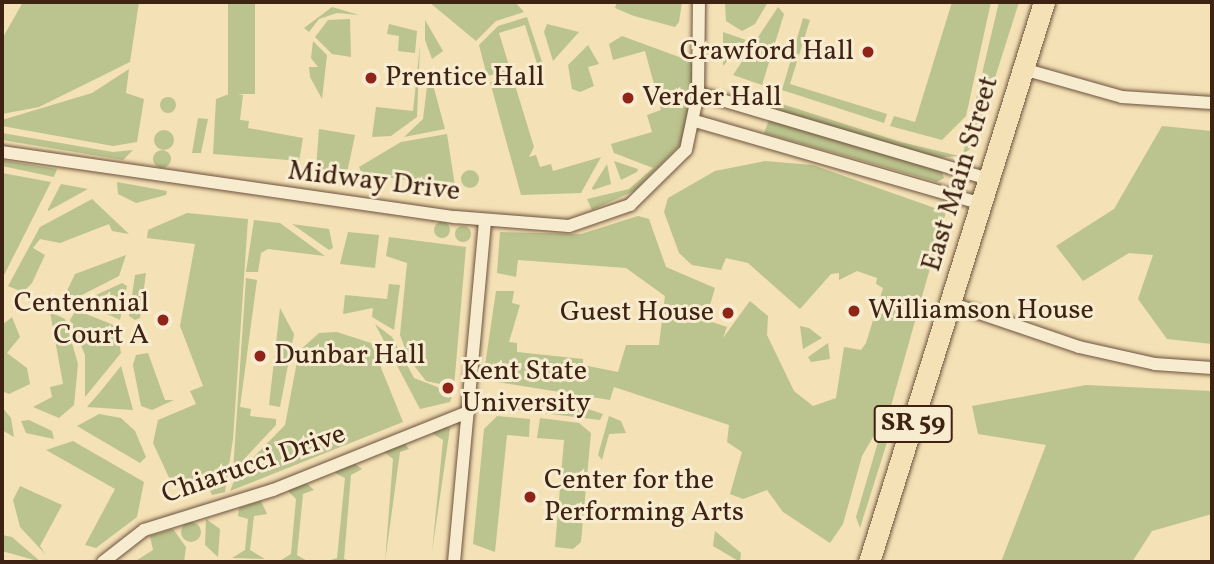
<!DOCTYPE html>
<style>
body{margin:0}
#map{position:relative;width:1214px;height:564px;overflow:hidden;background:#f5e1b6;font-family:Vollkorn,serif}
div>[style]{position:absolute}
.green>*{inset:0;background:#bbc38e;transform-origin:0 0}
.round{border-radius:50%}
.roads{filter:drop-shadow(0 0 2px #6c523c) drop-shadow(0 0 2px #6c523c)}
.street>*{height:12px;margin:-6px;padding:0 6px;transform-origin:6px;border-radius:6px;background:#f8ecd0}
.primary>*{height:21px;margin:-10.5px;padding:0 10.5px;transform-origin:10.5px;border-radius:10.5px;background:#f5e1b6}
.dots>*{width:19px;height:19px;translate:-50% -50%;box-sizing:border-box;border:4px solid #f8ecd0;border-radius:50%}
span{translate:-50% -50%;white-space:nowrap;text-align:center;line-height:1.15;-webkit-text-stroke:6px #f8ecd0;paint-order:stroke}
.shield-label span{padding:2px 5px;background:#f8ecd0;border:2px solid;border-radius:5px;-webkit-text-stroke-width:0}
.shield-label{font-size:26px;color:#3e2213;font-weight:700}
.poi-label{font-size:28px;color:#3e2213}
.right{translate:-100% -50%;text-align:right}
.left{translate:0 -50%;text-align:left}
.street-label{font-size:28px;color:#3e2213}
.frame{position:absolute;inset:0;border:4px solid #3e2213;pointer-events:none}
</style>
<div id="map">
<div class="green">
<div style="clip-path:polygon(23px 2px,139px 2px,130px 62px,39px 107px,2px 114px,2px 39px)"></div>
<div style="left:228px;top:2px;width:27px;height:92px"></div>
<div style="clip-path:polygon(429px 2px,515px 2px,524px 12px,496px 21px,476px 41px)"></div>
<div style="clip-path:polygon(617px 2px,682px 2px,679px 22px,675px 27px,634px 16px,615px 8px)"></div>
<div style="clip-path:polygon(725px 2px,768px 2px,755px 24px,742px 31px,726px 21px)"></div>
<div style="clip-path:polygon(952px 2px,991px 2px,966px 116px,942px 140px,890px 126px,894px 116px,915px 122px)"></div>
<div style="clip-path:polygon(999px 2px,1019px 2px,973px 147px,963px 154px)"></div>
<div style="clip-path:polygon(332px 7px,359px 15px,337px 13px,319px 19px,309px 32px,304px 28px)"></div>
<div style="clip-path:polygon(778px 7px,784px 14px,762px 85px,733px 75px)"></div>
<div style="clip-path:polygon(527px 17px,543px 65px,538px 67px,525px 25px,499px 33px,534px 147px,529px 157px,536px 155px,540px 167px,551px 164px,553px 171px,601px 157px,581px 193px,521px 195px,490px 82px,497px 81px,496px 74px,487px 76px,479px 45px,498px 26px)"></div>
<div style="clip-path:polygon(803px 18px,810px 20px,790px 84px,887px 114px,884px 123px,782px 90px)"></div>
<div style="clip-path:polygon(350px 19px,351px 57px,332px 54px,315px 37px,328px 20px)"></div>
<div style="clip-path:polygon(425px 20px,443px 51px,432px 59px,425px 40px)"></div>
<div style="clip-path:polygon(389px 24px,417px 31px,415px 53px,398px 51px,399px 36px,387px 34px)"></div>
<div style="clip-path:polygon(547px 24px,579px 32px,553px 61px,544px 32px)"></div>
<div style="clip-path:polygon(723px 32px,746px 40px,723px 66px)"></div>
<div style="clip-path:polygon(622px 36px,690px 61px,696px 70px,695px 88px,682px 143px,634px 191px,592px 210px,587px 199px,629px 189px,653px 168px,614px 153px,611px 144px,652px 132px,647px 115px,661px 110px,645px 51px,613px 60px,609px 44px)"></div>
<div style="clip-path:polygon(313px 41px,327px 55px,322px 99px,310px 77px,309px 67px,318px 67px,311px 58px)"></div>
<div style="clip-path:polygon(420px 45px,417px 117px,391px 136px,372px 137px,376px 107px,413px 111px)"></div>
<div style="clip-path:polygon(588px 45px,599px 64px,588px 67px,594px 86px,580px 92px,572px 89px,568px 65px)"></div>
<div style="clip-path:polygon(129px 69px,126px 93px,144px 99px,137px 142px,113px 146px,2px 126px,2px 120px,92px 93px)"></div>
<div style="clip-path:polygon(429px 70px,445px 129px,404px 137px,423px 119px)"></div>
<div style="clip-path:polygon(232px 93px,243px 95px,240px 120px,249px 121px,248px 128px,303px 138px,299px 161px,213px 154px,216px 99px)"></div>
<div class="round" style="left:160px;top:97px;width:16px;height:16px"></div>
<div style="clip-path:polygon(779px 103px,901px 142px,959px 156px,936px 158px,776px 110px)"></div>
<div style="clip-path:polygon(198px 118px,208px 119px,201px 153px,192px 153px)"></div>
<div style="clip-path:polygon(769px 120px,941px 170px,944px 178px,937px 182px,764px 133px)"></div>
<div style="clip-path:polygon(1162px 126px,1212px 131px,1212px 344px,1167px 339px,1138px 299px,1153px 255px,1129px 253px,1083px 281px,1056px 246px,1114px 209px)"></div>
<div style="clip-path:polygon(319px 129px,355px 135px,347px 173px,316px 169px)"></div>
<div class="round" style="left:154px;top:130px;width:20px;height:20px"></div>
<div style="clip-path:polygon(2px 133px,113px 152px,133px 150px,123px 160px,2px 140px)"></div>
<div style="clip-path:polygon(447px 134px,455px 186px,362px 174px,359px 167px,401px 142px)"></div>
<div class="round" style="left:153px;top:150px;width:18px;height:18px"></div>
<div style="clip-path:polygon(2px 160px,57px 169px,54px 177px,2px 166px)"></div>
<div style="clip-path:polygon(614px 161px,638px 169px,637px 172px,621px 180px)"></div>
<div style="clip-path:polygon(765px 161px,813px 165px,946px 212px,891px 406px,862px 456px,843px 524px,830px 543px,783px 512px,767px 490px,743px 499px,730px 494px,742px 452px,727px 442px,729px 425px,614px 387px,610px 400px,491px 381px,484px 372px,496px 291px,514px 291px,512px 303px,520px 305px,509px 342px,517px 343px,517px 352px,583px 359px,583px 365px,618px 372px,626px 345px,659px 345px,665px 296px,626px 268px,518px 260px,516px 277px,497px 273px,500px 232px,581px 234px,638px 216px,649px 219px,666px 267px,715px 288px,708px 312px,715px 314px,712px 322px,727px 327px,723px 338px,750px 301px,768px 316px,767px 335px,794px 391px,813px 406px,836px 398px,844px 347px,861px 350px,866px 343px,883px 288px,876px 284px,877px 278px,857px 271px,839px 280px,839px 273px,831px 274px,800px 309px,748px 263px,726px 258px,721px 270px,692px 265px,679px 253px,664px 212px,668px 198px,715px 171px)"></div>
<div style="clip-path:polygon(607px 164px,611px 184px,593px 190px,592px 188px)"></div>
<div class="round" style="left:461px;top:170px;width:18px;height:18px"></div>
<div style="clip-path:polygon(2px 173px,51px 182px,2px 279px)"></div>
<div style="clip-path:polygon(117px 182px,167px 191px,166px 195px,136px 203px,118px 194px)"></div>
<div style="clip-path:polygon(61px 184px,88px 189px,48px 211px,48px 209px)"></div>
<div style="clip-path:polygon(92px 199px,129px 234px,112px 231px,109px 224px,60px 243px,40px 239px,33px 248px,45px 255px,32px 283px,23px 292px,8px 286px,40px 227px)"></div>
<div style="clip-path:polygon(187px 213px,248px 219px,233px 439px,225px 492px,212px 495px,200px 470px,194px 473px,197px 494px,171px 482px,153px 443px,158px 420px,196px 404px,190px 391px,203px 386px,180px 326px,195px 244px,147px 238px,148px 230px)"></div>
<div style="clip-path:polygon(254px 220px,280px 223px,325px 256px,268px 249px,261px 253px,258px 272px,246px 272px)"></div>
<div class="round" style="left:434px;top:222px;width:16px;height:16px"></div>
<div style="clip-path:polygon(292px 224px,329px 229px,333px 248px,329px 250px)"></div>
<div class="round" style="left:455px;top:226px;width:16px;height:16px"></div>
<div style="clip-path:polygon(348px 232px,379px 235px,375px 268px,340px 264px)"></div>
<div style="clip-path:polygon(389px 237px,466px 247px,454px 387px,426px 381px,409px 359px,400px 335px,407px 263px,386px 256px)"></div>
<div style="clip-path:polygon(126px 255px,119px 276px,74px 299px,65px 295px,75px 274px)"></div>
<div style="clip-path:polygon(146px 273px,140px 318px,135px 320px,129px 316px,135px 275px)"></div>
<div style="clip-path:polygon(246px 278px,257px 280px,240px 407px,251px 409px,250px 416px,276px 419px,276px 425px,233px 471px)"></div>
<div style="clip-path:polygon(122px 283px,127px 286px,120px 320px,81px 302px)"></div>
<div style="clip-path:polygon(389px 284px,400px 285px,394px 330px,372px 317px,373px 308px,343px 314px,345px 295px,387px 299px)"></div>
<div style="clip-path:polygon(280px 308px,294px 334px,280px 407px,269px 405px)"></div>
<div style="clip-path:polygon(76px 310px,116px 326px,121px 353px,85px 397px,85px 355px,70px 320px)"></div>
<div style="clip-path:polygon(50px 312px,65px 319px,78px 364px,74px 405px,59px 418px,33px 407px,52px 397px,50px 387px,63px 384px)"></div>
<div style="clip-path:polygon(12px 317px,20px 337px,7px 353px,27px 368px,30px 384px,9px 394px,2px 391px,2px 325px)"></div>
<div style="clip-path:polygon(375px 324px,392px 337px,414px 378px,453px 393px,450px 402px,420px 409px)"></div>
<div style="clip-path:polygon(800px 326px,809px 328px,822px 338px,803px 349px)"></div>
<div style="clip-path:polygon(337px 332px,371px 343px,403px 422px,230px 491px,237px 474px,285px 425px,299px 351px,319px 333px)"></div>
<div style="clip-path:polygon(828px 343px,830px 359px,811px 362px,808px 357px)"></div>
<div style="clip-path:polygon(148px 353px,165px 400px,174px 400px,152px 410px,141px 406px,133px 365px,136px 355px)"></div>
<div style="clip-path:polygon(121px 366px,133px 410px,87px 407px,100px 392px)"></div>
<div style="clip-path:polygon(1086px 385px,1212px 391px,1212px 514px,1152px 531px,1132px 562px,1001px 562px,1046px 445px,978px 434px,972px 406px)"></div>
<div style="clip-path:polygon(496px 398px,585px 408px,603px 414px,600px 420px,518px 410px)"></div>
<div style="clip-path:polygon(2px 407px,11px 418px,14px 437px,2px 430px)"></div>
<div style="clip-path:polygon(99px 414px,121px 418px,135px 431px,146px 457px,140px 463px,77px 426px)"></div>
<div style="clip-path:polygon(497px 416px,530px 419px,529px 437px,507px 435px,495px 552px,473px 544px,484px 429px)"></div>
<div style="clip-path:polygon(609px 416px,621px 421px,626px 433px,609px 434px,602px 460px,598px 455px)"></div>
<div style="clip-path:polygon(540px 418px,579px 423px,591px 433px,581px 542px,573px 549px,555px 547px,564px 440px,537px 438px)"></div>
<div style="clip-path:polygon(29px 420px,52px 431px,54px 439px,26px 433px,21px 421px)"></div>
<div style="clip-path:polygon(442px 424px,450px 428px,432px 552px,443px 440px,430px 432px)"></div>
<div style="clip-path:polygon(889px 436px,860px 528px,856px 517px,878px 442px)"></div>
<div style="clip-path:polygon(402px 440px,409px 449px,400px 452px,385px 562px,393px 459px,383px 451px)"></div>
<div style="clip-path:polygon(73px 441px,144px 482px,137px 517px,96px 548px,85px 545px,115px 489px,46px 450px)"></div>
<div style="clip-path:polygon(351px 461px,362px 469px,351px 475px,344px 559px,354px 562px,324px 562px,337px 558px,345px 478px,335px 473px)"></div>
<div style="clip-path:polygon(303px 480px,314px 490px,303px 494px,297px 555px,309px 562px,278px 562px,291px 554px,296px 499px,286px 489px)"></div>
<div style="clip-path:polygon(20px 486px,62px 505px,40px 546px,46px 555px,20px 527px,13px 500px)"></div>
<div style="clip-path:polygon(261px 501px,267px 514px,254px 516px,250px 550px,265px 559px,232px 558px,245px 550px,248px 519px,238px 516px,239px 508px)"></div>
<div style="clip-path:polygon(206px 519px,220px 529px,218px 557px,205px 545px)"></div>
<div class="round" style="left:181px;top:522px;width:20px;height:20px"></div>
<div style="clip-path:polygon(173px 529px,186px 547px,184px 562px,134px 562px,153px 550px,150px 536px)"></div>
<div style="clip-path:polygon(715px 531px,741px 553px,740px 562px,713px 546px)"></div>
<div style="clip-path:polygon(2px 535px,12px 537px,41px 562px,2px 551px)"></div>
</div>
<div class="roads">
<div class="street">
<div style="left:1023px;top:69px;width:103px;rotate:15.8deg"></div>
<div style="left:1122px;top:97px;width:90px;rotate:3.8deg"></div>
<div style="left:698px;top:93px;width:303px;rotate:16.5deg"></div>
<div style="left:695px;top:121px;width:299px;rotate:16.1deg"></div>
<div style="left:2px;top:152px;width:458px;rotate:8.2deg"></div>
<div style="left:455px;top:217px;width:114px;rotate:4.5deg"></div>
<div style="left:569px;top:226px;width:65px;rotate:-19deg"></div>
<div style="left:630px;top:205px;width:78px;rotate:-44.5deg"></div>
<div style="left:686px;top:150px;width:58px;rotate:-78.1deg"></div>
<div style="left:698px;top:93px;width:91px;rotate:-89.4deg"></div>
<div style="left:950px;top:303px;width:136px;rotate:18.8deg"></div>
<div style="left:1079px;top:347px;width:78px;rotate:12.6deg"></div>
<div style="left:1155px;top:364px;width:57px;rotate:4deg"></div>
<div style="left:103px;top:562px;width:52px;rotate:-38deg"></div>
<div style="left:144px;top:530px;width:135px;rotate:-17.2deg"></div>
<div style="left:273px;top:490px;width:210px;rotate:-21.8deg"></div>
<div style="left:454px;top:562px;width:343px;rotate:-84.8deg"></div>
</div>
<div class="primary">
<div style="left:869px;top:562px;width:587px;rotate:-72.65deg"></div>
</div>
</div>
<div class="dots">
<div style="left:868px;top:52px;background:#8f2418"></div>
<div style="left:371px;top:78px;background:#8f2418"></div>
<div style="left:628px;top:98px;background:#8f2418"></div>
<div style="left:854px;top:311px;background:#8f2418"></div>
<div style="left:728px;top:313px;background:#8f2418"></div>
<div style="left:163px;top:320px;background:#8f2418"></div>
<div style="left:260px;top:356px;background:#8f2418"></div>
<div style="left:448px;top:388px;background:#8f2418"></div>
<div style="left:530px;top:497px;background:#8f2418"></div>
</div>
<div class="shield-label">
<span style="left:913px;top:424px">SR 59</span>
</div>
<div class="poi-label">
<span class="right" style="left:854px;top:52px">Crawford Hall</span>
<span class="left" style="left:385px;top:78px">Prentice Hall</span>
<span class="left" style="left:642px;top:98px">Verder Hall</span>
<span class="right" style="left:149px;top:320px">Centennial<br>Court A</span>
<span class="left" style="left:868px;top:311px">Williamson House</span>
<span class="right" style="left:714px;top:313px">Guest House</span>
<span class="left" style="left:274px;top:356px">Dunbar Hall</span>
<span class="left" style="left:462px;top:388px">Kent State<br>University</span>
<span class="left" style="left:544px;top:497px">Center for the<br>Performing Arts</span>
</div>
<div class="street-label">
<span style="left:961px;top:174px;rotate:-73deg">East Main Street</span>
<span style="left:374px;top:182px;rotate:7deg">Midway Drive</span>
<span style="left:254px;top:465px;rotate:-19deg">Chiarucci Drive</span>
</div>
<div class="frame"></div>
</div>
